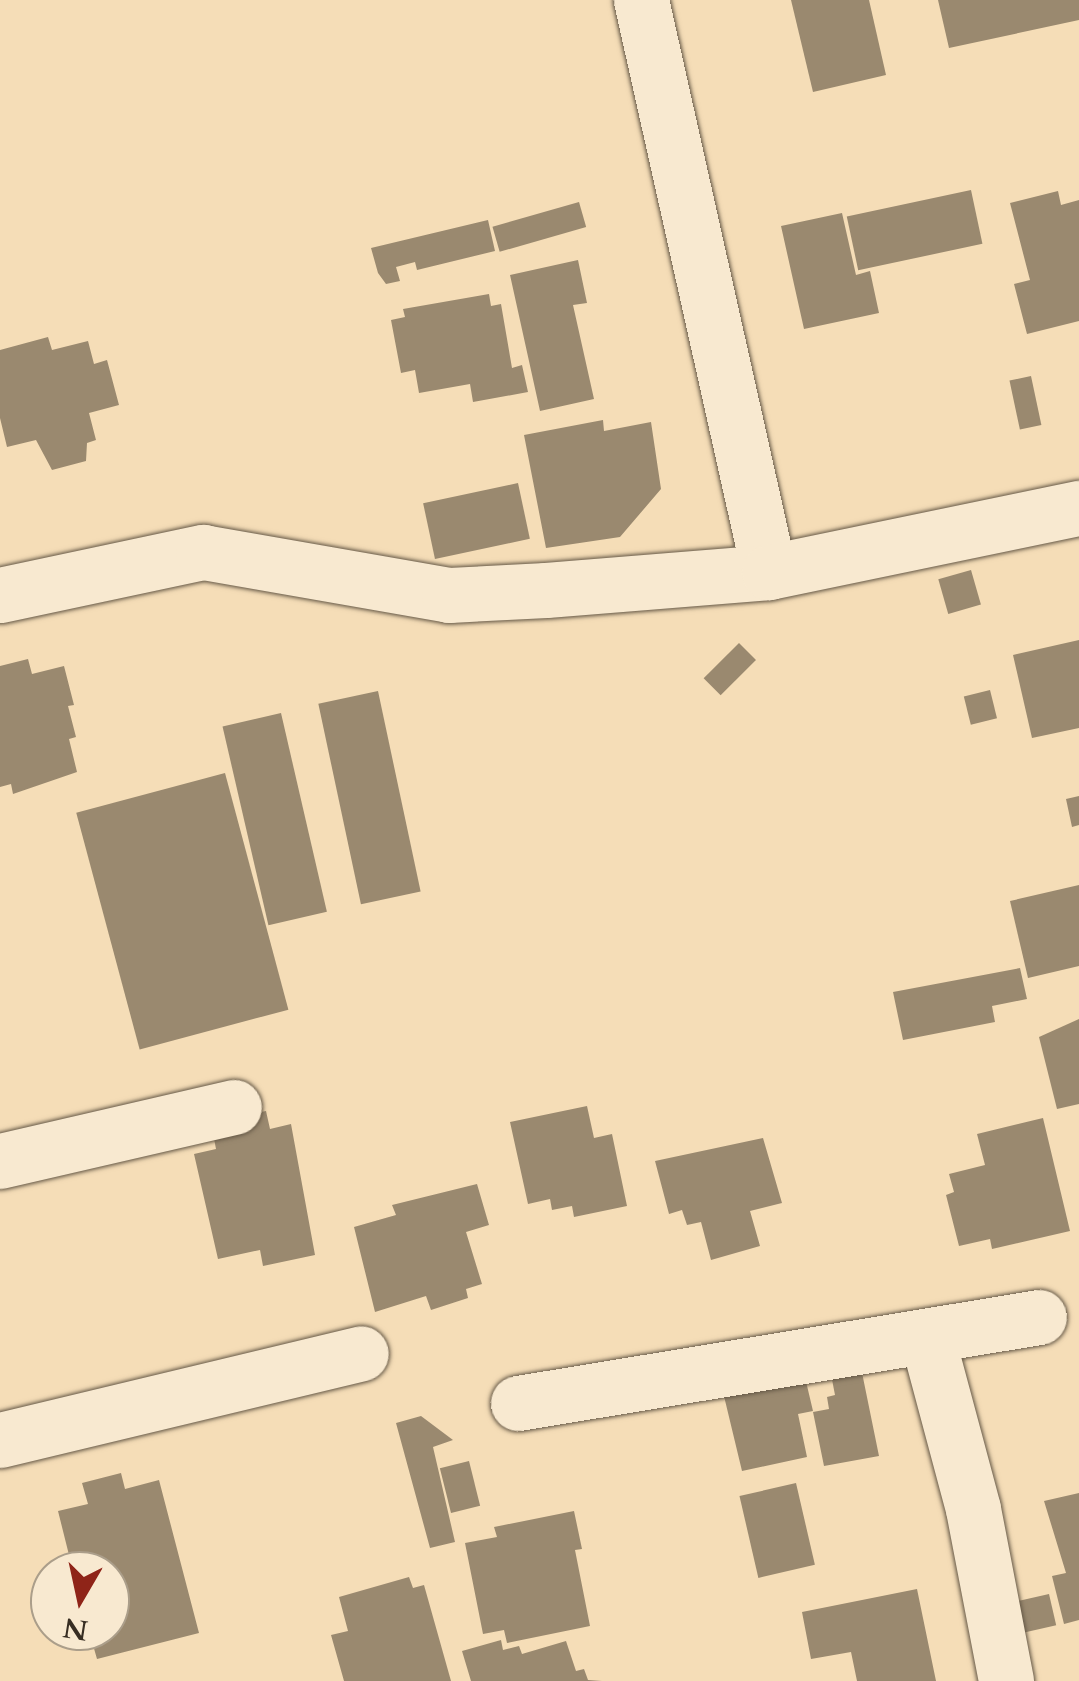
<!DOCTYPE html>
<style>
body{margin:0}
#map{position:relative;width:1079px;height:1681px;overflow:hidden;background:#f5ddb7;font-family:Cardo,serif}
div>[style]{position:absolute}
.building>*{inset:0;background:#9a896f;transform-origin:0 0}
.roads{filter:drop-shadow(0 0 2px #665947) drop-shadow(0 0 2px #665947)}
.minor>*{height:55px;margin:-27.5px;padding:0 27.5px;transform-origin:27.5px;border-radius:27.5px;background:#f8e9d0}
span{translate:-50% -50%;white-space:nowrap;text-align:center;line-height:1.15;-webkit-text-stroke:8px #f8e9d0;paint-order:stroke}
.north{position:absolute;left:30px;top:1551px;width:100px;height:100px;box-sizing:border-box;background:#f8e9d0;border:2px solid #ab9e8a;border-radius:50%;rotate:189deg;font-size:28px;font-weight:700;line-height:40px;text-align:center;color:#372d22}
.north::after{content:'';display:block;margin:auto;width:35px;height:45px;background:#8f2418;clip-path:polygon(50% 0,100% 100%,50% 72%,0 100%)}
</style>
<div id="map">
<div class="building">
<div style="clip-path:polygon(791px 0,869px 0,886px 75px,813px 92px)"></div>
<div style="clip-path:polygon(938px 0,1079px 0,1079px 20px,949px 48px)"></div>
<div style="left:971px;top:190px;width:55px;height:127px;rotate:78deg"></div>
<div style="clip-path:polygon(1058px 191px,1061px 205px,1079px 200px,1079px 321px,1027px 334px,1014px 284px,1030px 280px,1010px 203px)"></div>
<div style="left:579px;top:202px;width:26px;height:90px;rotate:74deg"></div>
<div style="clip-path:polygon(842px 213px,856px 275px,870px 271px,879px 313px,804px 329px,781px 226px)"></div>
<div style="clip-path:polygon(488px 220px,495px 251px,417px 270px,415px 262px,396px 267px,400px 281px,386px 284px,378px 273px,371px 248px)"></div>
<div style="clip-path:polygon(578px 260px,587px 303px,573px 305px,594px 399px,540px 411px,510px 275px)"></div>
<div style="clip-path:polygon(489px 294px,491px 306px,501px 304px,512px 368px,522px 365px,528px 392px,473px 402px,470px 384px,419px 393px,415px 370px,401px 373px,391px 320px,405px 317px,403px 309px)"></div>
<div style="clip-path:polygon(48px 337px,52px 350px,88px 341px,94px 364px,107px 360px,119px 405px,89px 413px,96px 440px,87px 443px,86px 461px,52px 470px,36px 440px,7px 447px,0 418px,0 350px)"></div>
<div style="left:1031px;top:376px;width:50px;height:22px;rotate:78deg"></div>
<div style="clip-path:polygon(603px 420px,604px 431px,651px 422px,661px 489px,620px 537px,546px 548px,524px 435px)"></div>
<div style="left:518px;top:483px;width:57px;height:97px;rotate:78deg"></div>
<div style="left:971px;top:570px;width:36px;height:34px;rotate:74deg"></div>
<div style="clip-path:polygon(1079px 640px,1079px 728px,1032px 738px,1013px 655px)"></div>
<div style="left:739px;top:643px;width:24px;height:50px;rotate:45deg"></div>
<div style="clip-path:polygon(28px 659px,32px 674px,64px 666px,74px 705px,68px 706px,76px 737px,69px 739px,77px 772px,13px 794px,11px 784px,0 787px,0 666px)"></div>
<div style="left:990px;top:690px;width:29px;height:27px;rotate:76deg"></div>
<div style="left:378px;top:691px;width:205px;height:61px;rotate:78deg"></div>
<div style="left:281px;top:713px;width:204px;height:60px;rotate:77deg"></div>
<div style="left:225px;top:773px;width:245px;height:154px;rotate:75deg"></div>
<div style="clip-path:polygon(1079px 796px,1079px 825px,1072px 827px,1066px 799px)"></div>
<div style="clip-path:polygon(1079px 885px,1079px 966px,1028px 978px,1010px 901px)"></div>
<div style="clip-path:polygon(1020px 968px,1027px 999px,992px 1006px,995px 1022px,903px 1040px,893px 992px)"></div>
<div style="clip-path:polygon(1079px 1019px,1079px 1104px,1057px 1109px,1039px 1037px)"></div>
<div style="clip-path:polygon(587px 1106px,594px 1138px,612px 1134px,627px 1206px,574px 1217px,572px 1206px,552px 1210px,550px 1199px,528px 1204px,510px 1122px)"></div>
<div style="clip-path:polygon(266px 1111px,270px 1129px,291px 1124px,315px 1255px,263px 1266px,260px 1250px,218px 1259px,194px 1154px,216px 1149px,211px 1123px)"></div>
<div style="clip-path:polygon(1043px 1118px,1070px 1231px,992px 1249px,990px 1239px,959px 1246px,946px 1195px,954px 1192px,949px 1174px,985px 1165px,977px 1134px)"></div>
<div style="clip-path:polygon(763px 1138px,782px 1203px,750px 1211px,760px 1246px,711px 1260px,701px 1222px,687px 1225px,682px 1210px,669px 1214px,655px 1161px)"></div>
<div style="clip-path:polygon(477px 1184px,489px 1225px,466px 1232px,482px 1284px,466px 1289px,468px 1298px,431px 1310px,426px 1296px,375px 1312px,354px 1227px,396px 1215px,392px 1205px)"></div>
<div style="clip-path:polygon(858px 1353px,879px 1456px,824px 1466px,813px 1412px,829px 1409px,827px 1397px,835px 1395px,828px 1359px)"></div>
<div style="clip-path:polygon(804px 1373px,813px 1411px,798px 1414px,807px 1457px,742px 1471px,723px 1392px)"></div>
<div style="clip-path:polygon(421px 1416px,453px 1440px,433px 1447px,455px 1542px,430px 1548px,396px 1423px)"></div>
<div style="left:469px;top:1461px;width:46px;height:30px;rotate:76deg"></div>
<div style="clip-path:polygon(121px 1473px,125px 1489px,159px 1480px,199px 1633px,97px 1659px,89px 1631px,110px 1631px,110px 1571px,73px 1571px,58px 1511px,88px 1504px,82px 1483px)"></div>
<div style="left:796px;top:1483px;width:84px;height:58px;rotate:77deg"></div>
<div style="clip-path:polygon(1079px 1493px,1079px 1620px,1064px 1624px,1052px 1576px,1066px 1573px,1044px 1501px)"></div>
<div style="clip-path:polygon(574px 1511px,582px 1549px,575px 1550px,590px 1626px,507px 1643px,504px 1630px,483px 1634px,465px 1543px,497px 1537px,494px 1527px)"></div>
<div style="clip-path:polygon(409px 1577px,413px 1588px,424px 1585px,451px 1681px,344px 1681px,331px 1635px,348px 1631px,339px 1597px)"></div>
<div style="clip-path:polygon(917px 1589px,936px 1681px,857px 1681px,851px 1652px,811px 1659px,802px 1612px)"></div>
<div style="left:1049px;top:1594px;width:32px;height:35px;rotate:77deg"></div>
<div style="clip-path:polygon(501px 1640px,503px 1650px,519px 1646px,522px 1654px,566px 1641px,576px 1671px,584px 1669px,588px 1680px,602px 1681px,471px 1681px,462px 1651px)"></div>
</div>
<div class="roads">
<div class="minor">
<div style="left:641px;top:0;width:586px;rotate:77.39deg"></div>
<div style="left:0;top:595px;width:208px;rotate:-12deg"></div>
<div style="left:203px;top:552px;width:250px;rotate:9.9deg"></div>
<div style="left:449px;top:595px;width:97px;rotate:-3deg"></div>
<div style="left:546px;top:590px;width:224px;rotate:-4.6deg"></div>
<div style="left:769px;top:572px;width:317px;rotate:-11.7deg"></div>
<div style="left:0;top:1161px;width:240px;rotate:-13deg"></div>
<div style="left:927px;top:1337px;width:178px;rotate:75deg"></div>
<div style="left:973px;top:1509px;width:175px;rotate:79.1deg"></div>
<div style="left:518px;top:1403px;width:528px;rotate:-9.37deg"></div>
<div style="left:0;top:1440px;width:371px;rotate:-13.5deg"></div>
</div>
</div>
<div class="north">N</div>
</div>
